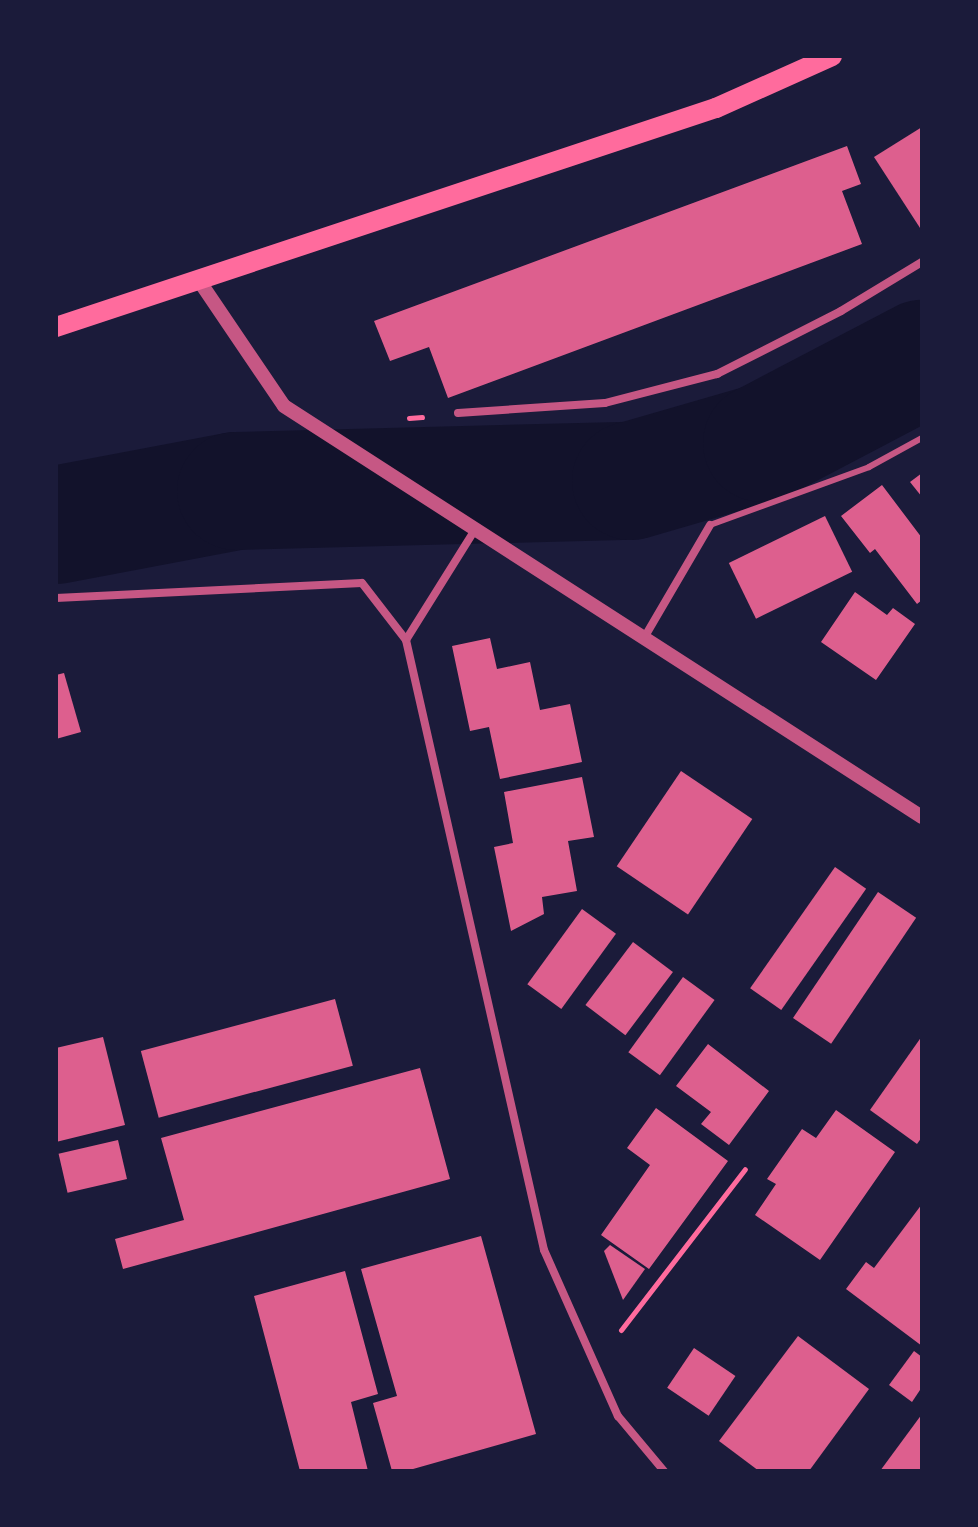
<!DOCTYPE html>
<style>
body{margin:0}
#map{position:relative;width:978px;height:1527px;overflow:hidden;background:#1b1b3a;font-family:"IBM Plex Sans",sans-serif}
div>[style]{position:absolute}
.river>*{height:118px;margin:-59px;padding:0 59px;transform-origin:59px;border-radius:59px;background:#12122b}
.building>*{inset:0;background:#dd5f8e;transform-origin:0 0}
.path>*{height:5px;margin:-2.5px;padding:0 2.5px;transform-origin:2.5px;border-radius:2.5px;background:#ff6b9d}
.service>*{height:6px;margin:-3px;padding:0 3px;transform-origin:3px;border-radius:3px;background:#c65784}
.minor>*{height:8px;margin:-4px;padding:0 4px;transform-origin:4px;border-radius:4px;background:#c65784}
.tertiary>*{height:14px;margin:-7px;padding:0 7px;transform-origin:7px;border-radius:7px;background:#c65784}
.primary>*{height:20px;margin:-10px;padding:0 10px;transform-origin:10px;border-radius:10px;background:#ff6b9d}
span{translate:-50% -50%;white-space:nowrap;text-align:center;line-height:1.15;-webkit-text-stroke:7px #1b1b3a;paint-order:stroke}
.frame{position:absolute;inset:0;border:58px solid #1b1b3a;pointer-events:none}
</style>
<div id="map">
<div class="river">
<div style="left:56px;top:525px;width:183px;rotate:-10.7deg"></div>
<div style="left:236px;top:491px;width:395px;rotate:-1.5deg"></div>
<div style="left:631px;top:481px;width:136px;rotate:-16.2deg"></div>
<div style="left:762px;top:443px;width:181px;rotate:-27.7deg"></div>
</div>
<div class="building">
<div style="clip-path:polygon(922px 127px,922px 231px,874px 157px)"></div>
<div style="clip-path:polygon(847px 146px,861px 184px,842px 191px,862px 244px,448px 398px,429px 347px,390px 361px,374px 321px)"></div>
<div style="clip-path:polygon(922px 473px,922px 497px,910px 482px)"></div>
<div style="clip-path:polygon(882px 485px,922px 538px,922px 600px,917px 604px,875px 549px,870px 553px,841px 516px)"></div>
<div style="left:825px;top:516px;width:62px;height:107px;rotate:64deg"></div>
<div style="clip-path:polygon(855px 592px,887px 615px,893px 608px,915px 624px,876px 680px,821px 642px)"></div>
<div style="clip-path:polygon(490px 638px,497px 669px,530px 662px,540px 710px,570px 704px,582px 762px,500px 779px,489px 727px,470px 731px,452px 646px)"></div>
<div style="clip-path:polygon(64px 673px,81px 732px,56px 739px,56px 675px)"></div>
<div style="left:681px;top:771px;width:86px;height:115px;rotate:34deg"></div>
<div style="clip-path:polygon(582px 777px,594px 837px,568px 841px,577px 891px,542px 897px,544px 914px,511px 931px,494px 847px,513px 843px,504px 792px)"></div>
<div style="left:835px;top:867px;width:38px;height:148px;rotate:35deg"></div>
<div style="left:878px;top:892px;width:46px;height:152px;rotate:34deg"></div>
<div style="left:582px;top:909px;width:42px;height:93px;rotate:36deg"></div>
<div style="left:633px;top:942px;width:50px;height:79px;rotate:37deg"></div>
<div style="left:683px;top:977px;width:39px;height:93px;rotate:36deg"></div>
<div style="left:335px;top:999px;width:69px;height:201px;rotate:75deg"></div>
<div style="clip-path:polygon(922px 1036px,922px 1137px,917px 1144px,870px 1110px)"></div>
<div style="clip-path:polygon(103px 1037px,125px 1125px,56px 1142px,56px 1048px)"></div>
<div style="clip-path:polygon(708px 1044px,769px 1091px,729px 1145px,701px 1124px,711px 1112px,676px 1086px)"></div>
<div style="clip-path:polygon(420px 1068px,450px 1179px,123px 1269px,115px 1239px,184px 1220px,161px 1138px)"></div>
<div style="clip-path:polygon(656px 1108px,728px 1161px,649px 1269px,601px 1235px,650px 1165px,627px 1148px)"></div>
<div style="clip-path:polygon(836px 1110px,895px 1152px,820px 1260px,755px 1215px,776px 1184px,767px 1179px,802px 1129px,816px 1138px)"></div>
<div style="left:118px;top:1140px;width:40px;height:61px;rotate:77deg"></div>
<div style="clip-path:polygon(922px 1204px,922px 1346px,846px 1289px,866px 1262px,874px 1268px)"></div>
<div style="clip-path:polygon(481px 1236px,536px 1434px,406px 1471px,392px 1471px,373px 1403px,397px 1396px,361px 1269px)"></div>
<div style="clip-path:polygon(610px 1245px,645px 1269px,623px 1300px,604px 1251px)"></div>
<div style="clip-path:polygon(345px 1271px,378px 1394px,351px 1402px,368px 1471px,300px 1471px,254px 1296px)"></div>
<div style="clip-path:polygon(798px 1336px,869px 1389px,809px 1471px,759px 1471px,719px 1441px)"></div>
<div style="left:694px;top:1348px;width:50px;height:48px;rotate:34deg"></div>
<div style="clip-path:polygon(914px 1351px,922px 1357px,922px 1387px,912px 1402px,889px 1385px)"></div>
<div style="clip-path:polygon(922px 1414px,922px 1471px,880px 1471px)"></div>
</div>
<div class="path">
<div style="left:409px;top:418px;width:13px;rotate:-4deg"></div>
<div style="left:621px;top:1330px;width:203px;rotate:-52.4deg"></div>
</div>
<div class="service">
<div style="left:710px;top:525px;width:169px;rotate:-20deg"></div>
<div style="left:869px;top:467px;width:60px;rotate:-28.7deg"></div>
</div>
<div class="minor">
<div style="left:458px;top:413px;width:147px;rotate:-3.9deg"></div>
<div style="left:605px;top:403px;width:116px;rotate:-14.5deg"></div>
<div style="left:717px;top:374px;width:139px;rotate:-26.9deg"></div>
<div style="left:841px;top:311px;width:95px;rotate:-31.2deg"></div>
<div style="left:476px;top:528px;width:132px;rotate:122deg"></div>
<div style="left:406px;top:640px;width:625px;rotate:77.25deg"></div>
<div style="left:544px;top:1250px;width:182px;rotate:66deg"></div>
<div style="left:618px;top:1416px;width:72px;rotate:50.1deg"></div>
<div style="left:56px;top:598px;width:306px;rotate:-2.8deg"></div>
<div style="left:362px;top:583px;width:72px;rotate:52.3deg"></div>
<div style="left:644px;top:638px;width:131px;rotate:-59.7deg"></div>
</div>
<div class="tertiary">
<div style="left:198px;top:279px;width:153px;rotate:55.9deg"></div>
<div style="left:284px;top:406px;width:759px;rotate:32.79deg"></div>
</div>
<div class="primary">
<div style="left:56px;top:327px;width:695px;rotate:-18.36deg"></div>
<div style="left:716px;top:108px;width:127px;rotate:-24.1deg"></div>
</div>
<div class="frame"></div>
</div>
